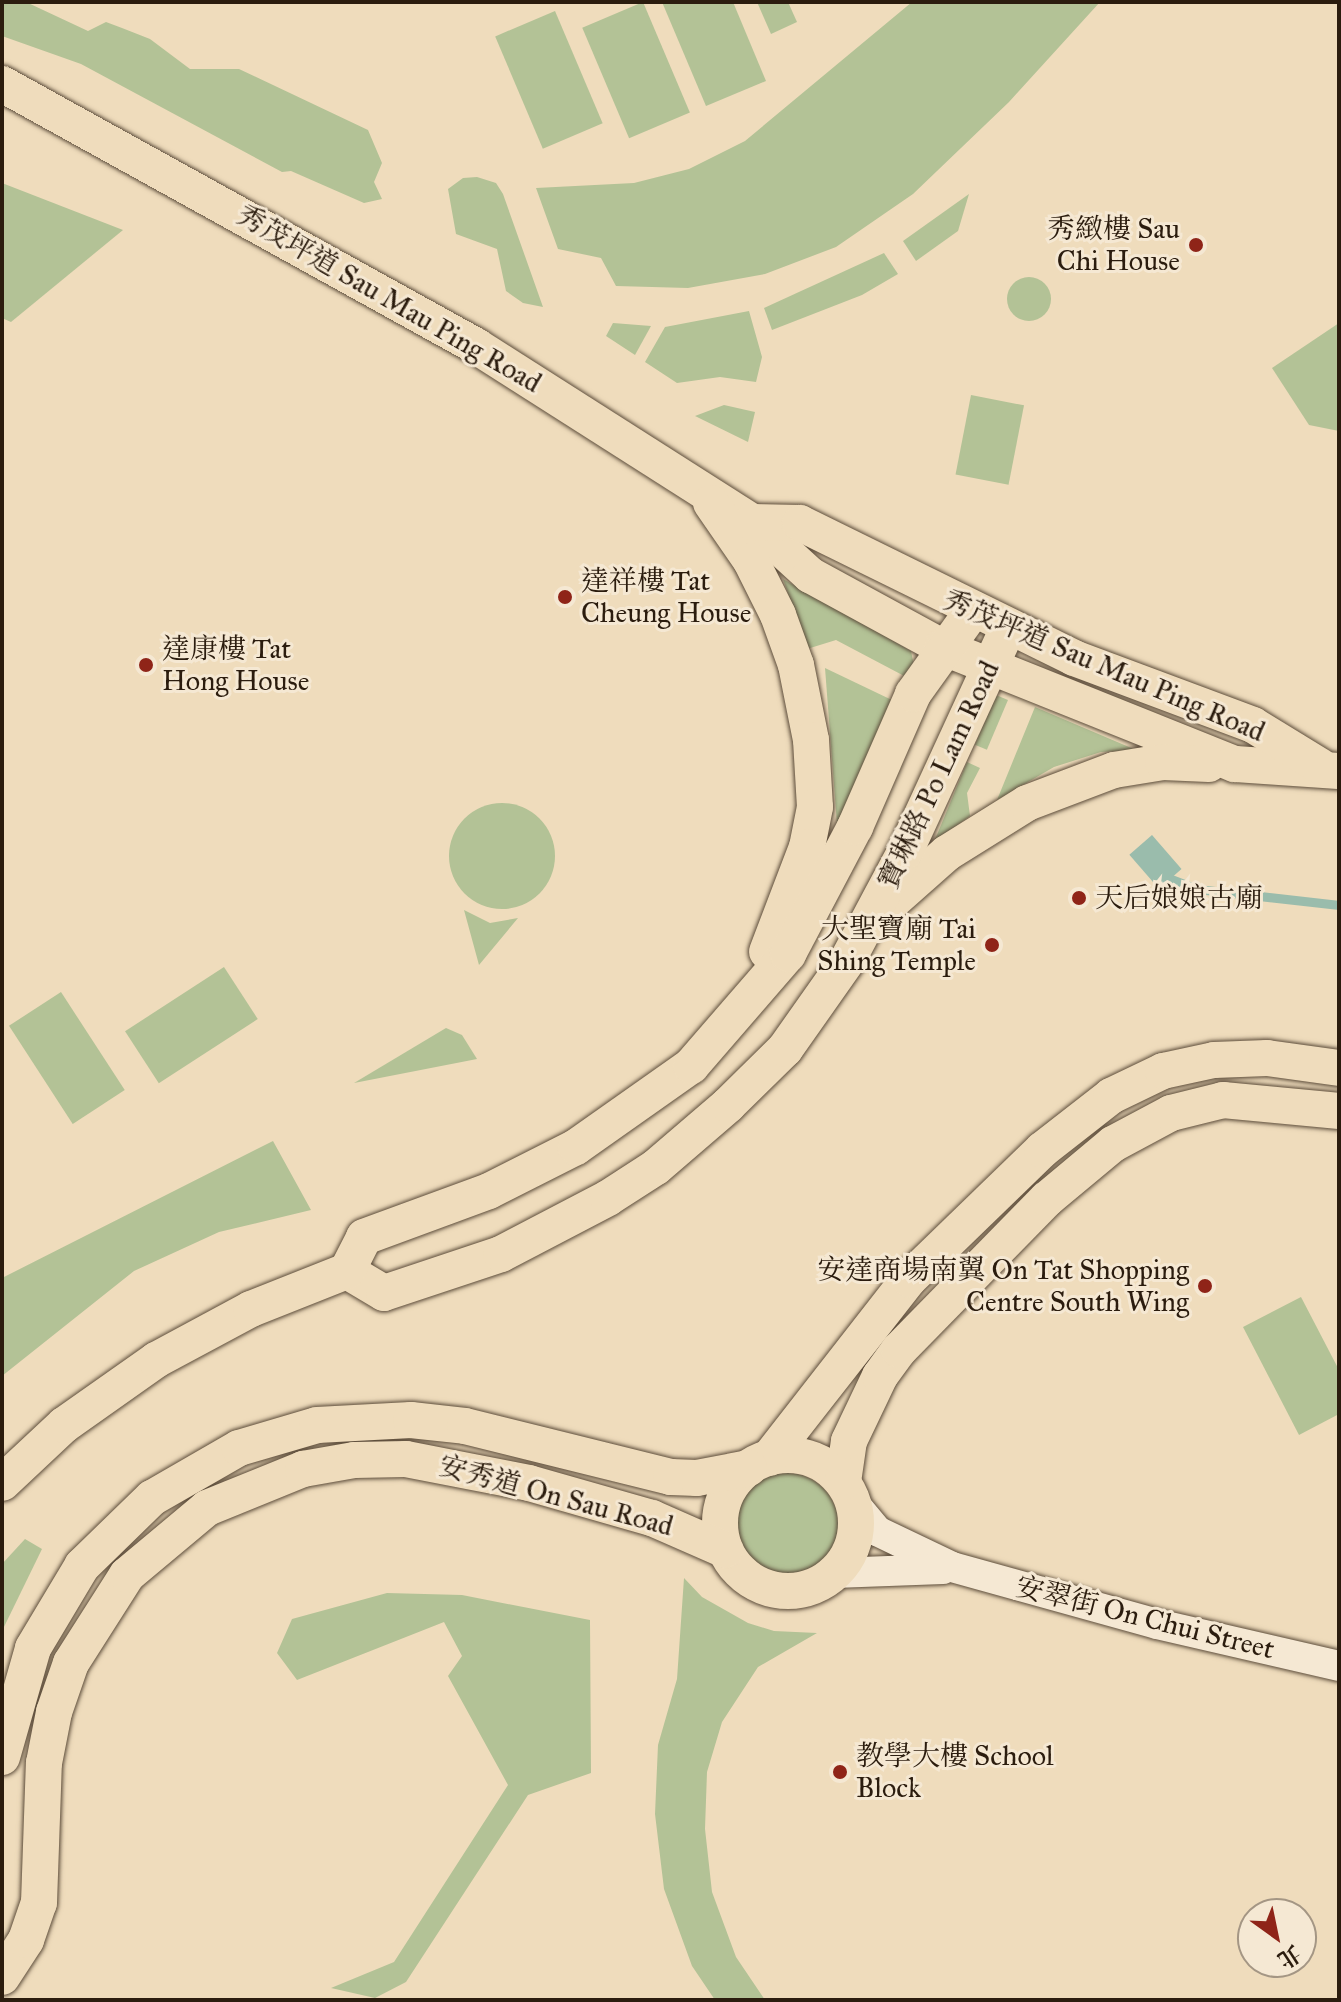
<!DOCTYPE html>
<meta charset="utf-8">
<style>
body{margin:0}
#map{position:relative;width:1341px;height:2002px;overflow:hidden;background:#efdcbc;font-family:"IM FELL Great Primer","Noto Serif TC",serif}
div>[style]{position:absolute}
.green>*{inset:0;background:#b3c296;transform-origin:0 0}
.round{border-radius:50%}
.water>*{inset:0;background:#9abcac;transform-origin:0 0}
.stream>*{height:9px;margin:-4.5px;padding:0 4.5px;transform-origin:4.5px;border-radius:4.5px;background:#9abcac}
.roads{filter:drop-shadow(0 0 2px #5c4c3a) drop-shadow(0 0 2px #5c4c3a)}
.minor>*{height:30px;margin:-15px;padding:0 15px;transform-origin:15px;border-radius:15px;background:#f5e8d3}
.major>*{height:36px;margin:-18px;padding:0 18px;transform-origin:18px;border-radius:18px;background:#efdcbc}
.major>.ring{margin:-18px;padding:0;box-sizing:content-box;background:none;border:36px solid #efdcbc;border-radius:50%}
.dots>*{width:22px;height:22px;translate:-50% -50%;box-sizing:border-box;border:4px solid #f5e8d3;border-radius:50%}
span{translate:-50% -50%;white-space:nowrap;text-align:center;line-height:1.15;-webkit-text-stroke:6px #f5e8d3;paint-order:stroke}
.poi-label{font-size:28px;color:#2b1c0e}
.right{translate:-100% -50%;text-align:right}
.left{translate:0 -50%;text-align:left}
.street-label{font-size:28px;color:#2b1c0e}
.frame{position:absolute;inset:0;border:4px solid #2b1c0e;pointer-events:none}
.north{position:absolute;left:1237px;top:1898px;width:80px;height:80px;box-sizing:border-box;background:#f5e8d3;border:2px solid #a49684;border-radius:50%;rotate:147deg;font-size:22px;font-weight:700;line-height:32px;text-align:center;color:#2b1c0e}
.north::after{content:'';display:block;margin:auto;width:28px;height:36px;background:#8f2418;clip-path:polygon(50% 0,100% 100%,50% 72%,0 100%)}
</style>
<div id="map">
<div class="green">
<div style="clip-path:polygon(2px 2px,26px 2px,88px 31px,106px 22px,122px 28px,150px 39px,190px 69px,239px 69px,368px 130px,382px 163px,374px 182px,382px 199px,364px 203px,291px 171px,282px 172px,81px 64px,2px 36px)"></div>
<div style="left:643px;top:2px;width:120px;height:66px;rotate:67deg"></div>
<div style="clip-path:polygon(662px 2px,733px 2px,766px 81px,706px 106px)"></div>
<div style="clip-path:polygon(757px 2px,788px 2px,797px 22px,771px 34px)"></div>
<div style="clip-path:polygon(912px 2px,1100px 2px,1009px 102px,913px 194px,836px 247px,765px 274px,688px 288px,616px 286px,601px 258px,558px 249px,536px 188px,634px 183px,689px 169px,745px 141px)"></div>
<div style="left:555px;top:11px;width:122px;height:65px;rotate:67deg"></div>
<div style="clip-path:polygon(477px 177px,496px 183px,503px 194px,543px 307px,523px 303px,506px 291px,497px 249px,456px 234px,448px 189px,463px 178px)"></div>
<div style="clip-path:polygon(2px 183px,123px 230px,11px 322px,2px 318px)"></div>
<div style="clip-path:polygon(969px 194px,958px 231px,916px 261px,903px 241px)"></div>
<div style="clip-path:polygon(884px 253px,898px 274px,862px 295px,772px 330px,764px 308px)"></div>
<div class="round" style="left:1007px;top:277px;width:44px;height:44px"></div>
<div style="clip-path:polygon(749px 311px,762px 357px,756px 382px,720px 377px,677px 383px,645px 362px,665px 327px)"></div>
<div style="clip-path:polygon(613px 323px,651px 326px,635px 355px,606px 336px)"></div>
<div style="clip-path:polygon(1339px 323px,1339px 431px,1309px 425px,1272px 368px)"></div>
<div style="left:971px;top:395px;width:54px;height:81px;rotate:11deg"></div>
<div style="clip-path:polygon(724px 405px,755px 412px,748px 442px,695px 416px)"></div>
<div style="clip-path:polygon(783px 579px,911px 651px,914px 666px,908px 678px,836px 640px,807px 649px)"></div>
<div style="clip-path:polygon(825px 668px,894px 701px,837px 824px)"></div>
<div style="left:996px;top:695px;width:13px;height:54px;rotate:23deg"></div>
<div style="clip-path:polygon(1035px 707px,1136px 750px,1101px 752px,1054px 767px,997px 800px)"></div>
<div style="clip-path:polygon(967px 762px,980px 768px,967px 793px,970px 816px,934px 842px)"></div>
<div class="round" style="left:449px;top:803px;width:106px;height:106px"></div>
<div style="clip-path:polygon(464px 910px,490px 923px,518px 918px,479px 965px)"></div>
<div style="left:224px;top:967px;width:62px;height:118px;rotate:57deg"></div>
<div style="left:61px;top:992px;width:117px;height:62px;rotate:57deg"></div>
<div style="clip-path:polygon(446px 1028px,462px 1035px,477px 1059px,354px 1083px)"></div>
<div style="clip-path:polygon(273px 1141px,311px 1210px,219px 1232px,134px 1271px,2px 1376px,2px 1278px)"></div>
<div style="clip-path:polygon(1301px 1297px,1339px 1370px,1339px 1414px,1299px 1435px,1243px 1327px)"></div>
<div class="round" style="left:736px;top:1473px;width:102px;height:102px"></div>
<div style="clip-path:polygon(25px 1539px,42px 1549px,2px 1631px,2px 1564px)"></div>
<div style="clip-path:polygon(684px 1578px,702px 1597px,748px 1623px,774px 1631px,817px 1633px,758px 1667px,722px 1722px,707px 1772px,705px 1829px,712px 1892px,736px 1957px,765px 2000px,715px 2000px,692px 1966px,664px 1889px,655px 1814px,658px 1745px,677px 1679px)"></div>
<div style="clip-path:polygon(387px 1593px,462px 1595px,590px 1620px,591px 1773px,528px 1795px,406px 1982px,375px 1998px,331px 1988px,394px 1962px,508px 1785px,448px 1676px,462px 1656px,444px 1622px,297px 1680px,277px 1653px,292px 1619px)"></div>
</div>
<div class="water">
<div style="left:1152px;top:835px;width:45px;height:30px;rotate:49deg"></div>
</div>
<div class="stream">
<div style="left:1171px;top:879px;width:28px;rotate:21deg"></div>
<div style="left:1197px;top:889px;width:143px;rotate:6.4deg"></div>
</div>
<div class="roads">
<div class="minor">
<div style="left:853px;top:1502px;width:38px;rotate:50deg"></div>
<div style="left:877px;top:1531px;width:83px;rotate:25.6deg"></div>
<div style="left:952px;top:1567px;width:213px;rotate:15.5deg"></div>
<div style="left:1157px;top:1624px;width:187px;rotate:13deg"></div>
<div style="left:834px;top:1573px;width:109px;rotate:-2.1deg"></div>
</div>
<div class="major">
<div style="left:2px;top:84px;width:542px;rotate:28.93deg"></div>
<div style="left:476px;top:346px;width:327px;rotate:32.5deg"></div>
<div style="left:752px;top:522px;width:79px;rotate:42.4deg"></div>
<div style="left:810px;top:575px;width:150px;rotate:28.6deg"></div>
<div style="left:942px;top:647px;width:315px;rotate:21.8deg"></div>
<div style="left:1235px;top:764px;width:104px;rotate:3.9deg"></div>
<div style="left:711px;top:503px;width:70px;rotate:55.4deg"></div>
<div style="left:751px;top:561px;width:60px;rotate:63.4deg"></div>
<div style="left:778px;top:615px;width:53px;rotate:70.2deg"></div>
<div style="left:796px;top:665px;width:76px;rotate:78.7deg"></div>
<div style="left:811px;top:740px;width:67px;rotate:86.6deg"></div>
<div style="left:815px;top:807px;width:41px;rotate:101.3deg"></div>
<div style="left:807px;top:847px;width:112px;rotate:110.9deg"></div>
<div style="left:752px;top:522px;width:48px;rotate:1.2deg"></div>
<div style="left:800px;top:523px;width:305px;rotate:26.2deg"></div>
<div style="left:1074px;top:658px;width:191px;rotate:20.5deg"></div>
<div style="left:1253px;top:725px;width:79px;rotate:31.5deg"></div>
<div style="left:886px;top:907px;width:81px;rotate:-41.5deg"></div>
<div style="left:947px;top:853px;width:94px;rotate:-32deg"></div>
<div style="left:1027px;top:803px;width:93px;rotate:-20.8deg"></div>
<div style="left:1114px;top:770px;width:50px;rotate:-9.3deg"></div>
<div style="left:1163px;top:762px;width:46px;rotate:2.5deg"></div>
<div style="left:347px;top:1271px;width:43px;rotate:30.7deg"></div>
<div style="left:384px;top:1293px;width:123px;rotate:-18.4deg"></div>
<div style="left:501px;top:1254px;width:121px;rotate:-27.6deg"></div>
<div style="left:608px;top:1198px;width:57px;rotate:-32.9deg"></div>
<div style="left:656px;top:1167px;width:95px;rotate:-40.7deg"></div>
<div style="left:728px;top:1105px;width:80px;rotate:-44.5deg"></div>
<div style="left:785px;top:1049px;width:108px;rotate:-54.8deg"></div>
<div style="left:847px;top:961px;width:123px;rotate:-62deg"></div>
<div style="left:905px;top:852px;width:247px;rotate:-65.3deg"></div>
<div class="ring" style="left:720px;top:1455px;width:100px;height:100px"></div>
<div style="left:769px;top:1458px;width:227px;rotate:-52deg"></div>
<div style="left:909px;top:1279px;width:185px;rotate:-44.1deg"></div>
<div style="left:1042px;top:1150px;width:88px;rotate:-38deg"></div>
<div style="left:1111px;top:1096px;width:58px;rotate:-25.7deg"></div>
<div style="left:1163px;top:1071px;width:52px;rotate:-12.2deg"></div>
<div style="left:1214px;top:1060px;width:53px;rotate:-2.2deg"></div>
<div style="left:1267px;top:1058px;width:73px;rotate:7.9deg"></div>
<div style="left:843px;top:1482px;width:41px;rotate:-81.7deg"></div>
<div style="left:849px;top:1441px;width:72px;rotate:-64.5deg"></div>
<div style="left:880px;top:1376px;width:32px;rotate:-54deg"></div>
<div style="left:899px;top:1350px;width:211px;rotate:-45.6deg"></div>
<div style="left:1047px;top:1199px;width:86px;rotate:-39.8deg"></div>
<div style="left:1113px;top:1144px;width:66px;rotate:-28.1deg"></div>
<div style="left:1171px;top:1113px;width:54px;rotate:-14deg"></div>
<div style="left:1223px;top:1100px;width:117px;rotate:5.4deg"></div>
<div style="left:2px;top:1483px;width:85px;rotate:-43.1deg"></div>
<div style="left:64px;top:1425px;width:113px;rotate:-35.2deg"></div>
<div style="left:156px;top:1360px;width:108px;rotate:-28.2deg"></div>
<div style="left:251px;top:1309px;width:103px;rotate:-21.6deg"></div>
<div style="left:347px;top:1271px;width:38px;rotate:-63deg"></div>
<div style="left:364px;top:1237px;width:133px;rotate:-20.2deg"></div>
<div style="left:489px;top:1191px;width:97px;rotate:-26.8deg"></div>
<div style="left:576px;top:1147px;width:141px;rotate:-35.2deg"></div>
<div style="left:691px;top:1066px;width:148px;rotate:-49.1deg"></div>
<div style="left:788px;top:954px;width:144px;rotate:-62.2deg"></div>
<div style="left:855px;top:827px;width:145px;rotate:-66.4deg"></div>
<div style="left:913px;top:694px;width:101px;rotate:-54.3deg"></div>
<div style="left:2px;top:1757px;width:113px;rotate:-74.1deg"></div>
<div style="left:33px;top:1648px;width:96px;rotate:-59.1deg"></div>
<div style="left:82px;top:1566px;width:98px;rotate:-44.2deg"></div>
<div style="left:152px;top:1498px;width:100px;rotate:-29.9deg"></div>
<div style="left:239px;top:1448px;width:81px;rotate:-16.4deg"></div>
<div style="left:317px;top:1425px;width:94px;rotate:-3deg"></div>
<div style="left:411px;top:1420px;width:54px;rotate:6.3deg"></div>
<div style="left:465px;top:1426px;width:212px;rotate:13.9deg"></div>
<div style="left:671px;top:1477px;width:26px;rotate:2deg"></div>
<div style="left:697px;top:1478px;width:53px;rotate:-10.9deg"></div>
<div style="left:2px;top:1977px;width:44px;rotate:-57deg"></div>
<div style="left:26px;top:1940px;width:39px;rotate:-71deg"></div>
<div style="left:39px;top:1903px;width:140px;rotate:-88deg"></div>
<div style="left:44px;top:1763px;width:52px;rotate:-78.9deg"></div>
<div style="left:54px;top:1712px;width:52px;rotate:-70.9deg"></div>
<div style="left:71px;top:1663px;width:104px;rotate:-57.5deg"></div>
<div style="left:127px;top:1575px;width:104px;rotate:-39.9deg"></div>
<div style="left:207px;top:1508px;width:104px;rotate:-22.1deg"></div>
<div style="left:303px;top:1469px;width:52px;rotate:-10deg"></div>
<div style="left:354px;top:1460px;width:52px;rotate:-1.1deg"></div>
<div style="left:406px;top:1459px;width:125px;rotate:11deg"></div>
<div style="left:529px;top:1483px;width:128px;rotate:15.9deg"></div>
<div style="left:652px;top:1518px;width:80px;rotate:23.7deg"></div>
</div>
</div>
<div class="dots">
<div style="left:1196px;top:245px;background:#8f2418"></div>
<div style="left:565px;top:597px;background:#8f2418"></div>
<div style="left:146px;top:665px;background:#8f2418"></div>
<div style="left:1079px;top:898px;background:#8f2418"></div>
<div style="left:992px;top:945px;background:#8f2418"></div>
<div style="left:1205px;top:1286px;background:#8f2418"></div>
<div style="left:840px;top:1772px;background:#8f2418"></div>
</div>
<div class="poi-label">
<span class="right" style="left:1180px;top:245px">秀緻樓 Sau<br>Chi House</span>
<span class="left" style="left:581px;top:597px">達祥樓 Tat<br>Cheung House</span>
<span class="left" style="left:162px;top:665px">達康樓 Tat<br>Hong House</span>
<span class="left" style="left:1095px;top:898px">天后娘娘古廟</span>
<span class="right" style="left:976px;top:945px">大聖寶廟 Tai<br>Shing Temple</span>
<span class="right" style="left:1189px;top:1286px">安達商場南翼 On Tat Shopping<br>Centre South Wing</span>
<span class="left" style="left:856px;top:1772px">教學大樓 School<br>Block</span>
</div>
<div class="street-label">
<span style="left:389px;top:299px;rotate:30deg">秀茂坪道 Sau Mau Ping Road</span>
<span style="left:1104px;top:666px;rotate:23deg">秀茂坪道 Sau Mau Ping Road</span>
<span style="left:939px;top:775px;rotate:-65deg">寶琳路 Po Lam Road</span>
<span style="left:556px;top:1496px;rotate:15deg">安秀道 On Sau Road</span>
<span style="left:1145px;top:1618px;rotate:14deg">安翠街 On Chui Street</span>
</div>
<div class="frame"></div>
<div class="north">北</div>
</div>
